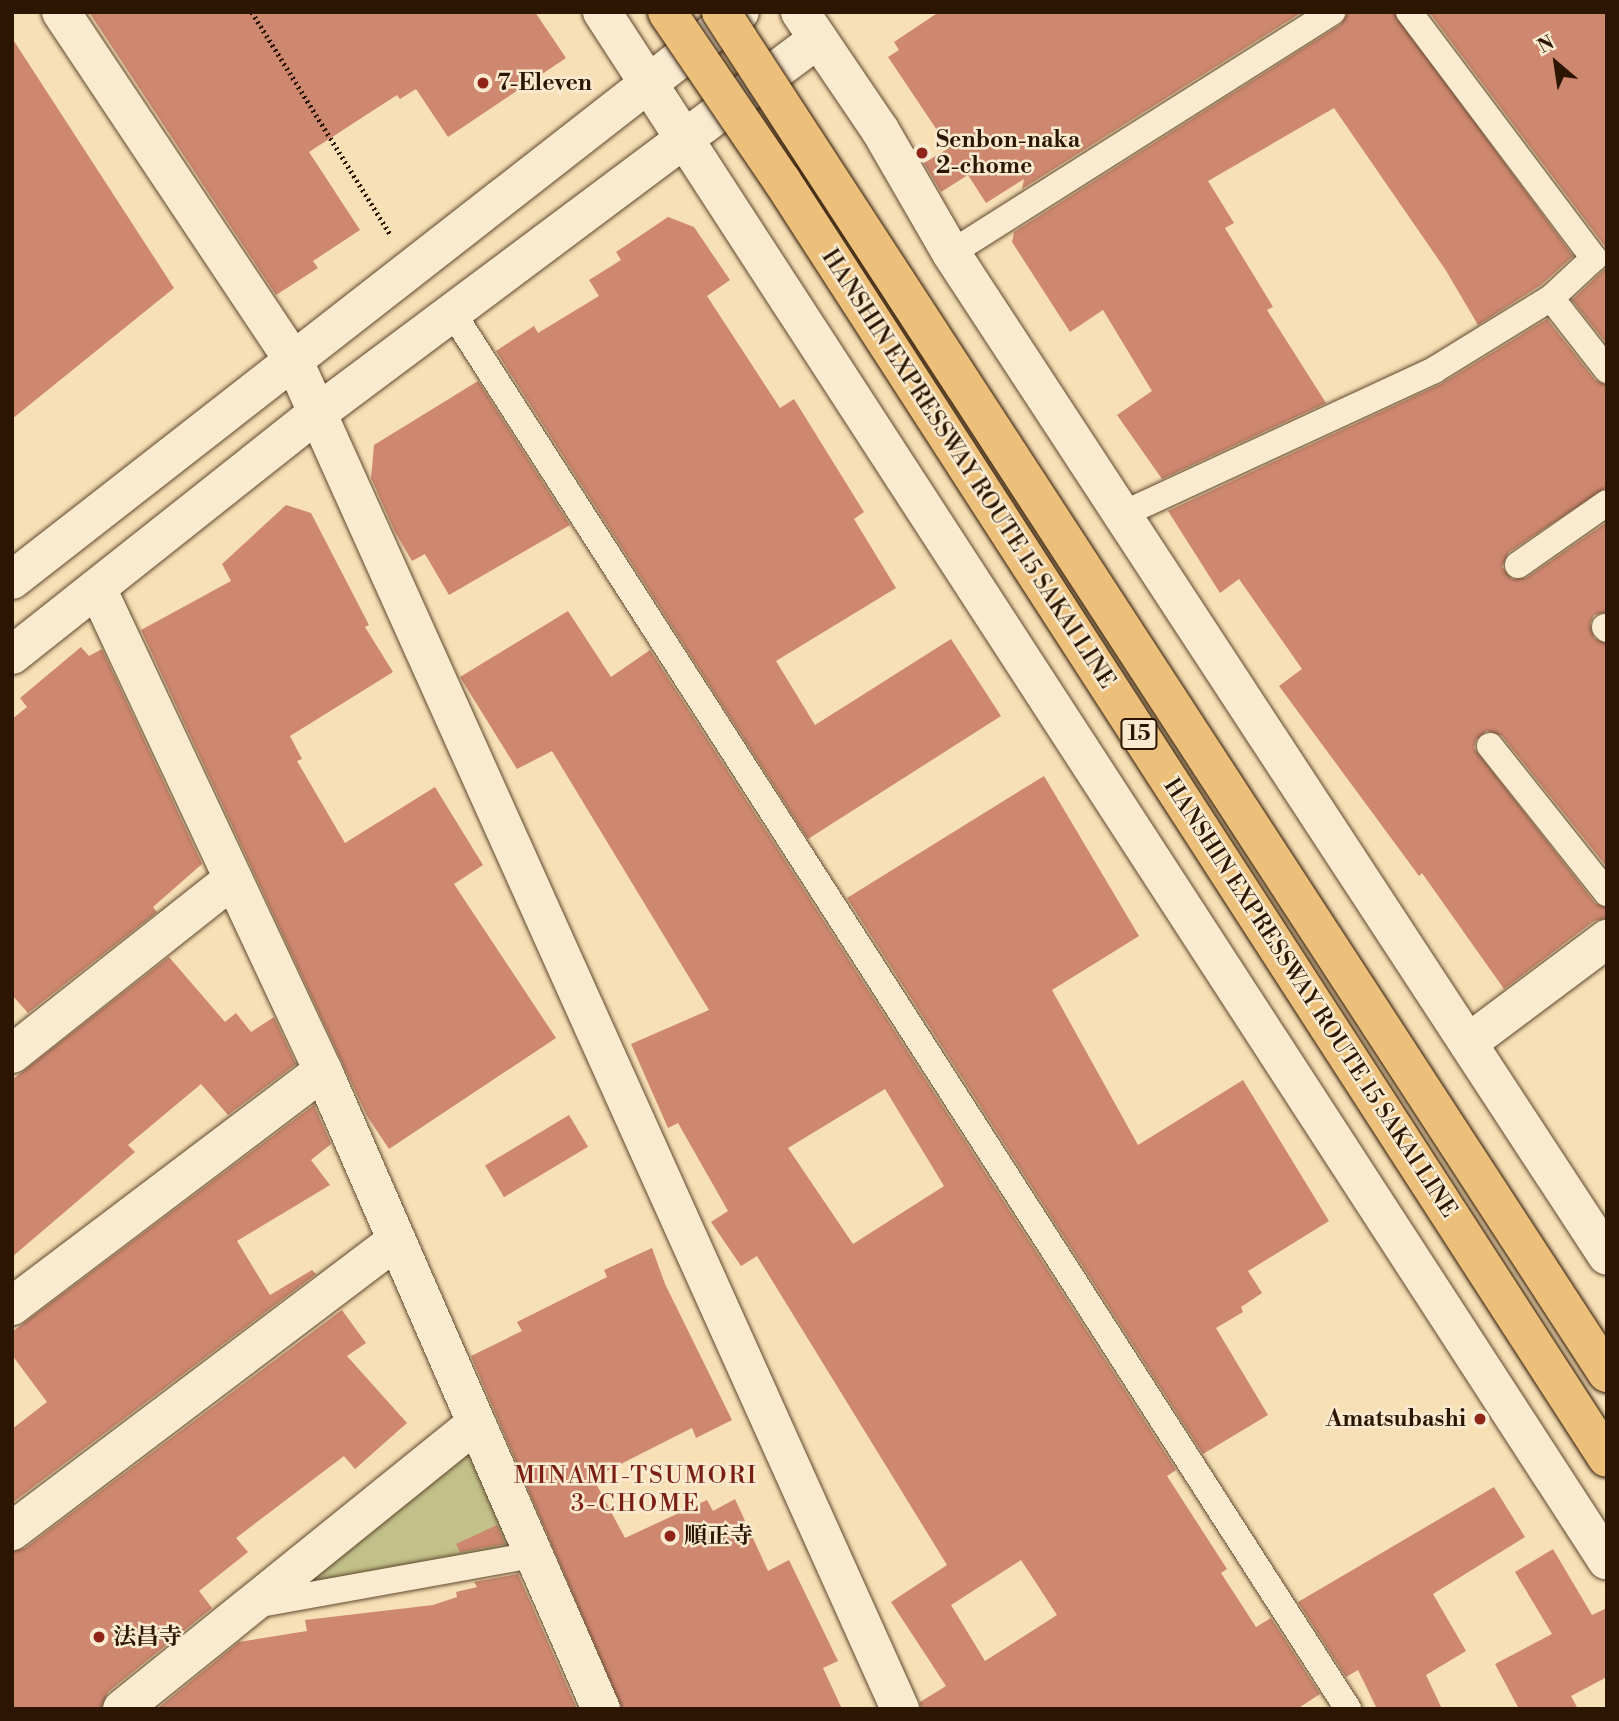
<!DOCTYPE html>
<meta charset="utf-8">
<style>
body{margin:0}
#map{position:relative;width:1619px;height:1721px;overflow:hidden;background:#f7e0b6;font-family:"Libre Bodoni","Noto Serif JP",serif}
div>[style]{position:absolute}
.green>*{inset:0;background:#c2c18a}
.building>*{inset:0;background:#ce886f;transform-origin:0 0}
.path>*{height:4.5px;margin-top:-2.25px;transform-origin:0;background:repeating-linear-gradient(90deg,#2d1601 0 2px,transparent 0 5.5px)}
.roads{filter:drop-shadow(0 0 2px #60482e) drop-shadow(0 0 2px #60482e)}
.lane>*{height:26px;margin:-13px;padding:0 13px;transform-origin:13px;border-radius:13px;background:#faebd0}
.street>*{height:38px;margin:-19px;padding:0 19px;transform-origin:19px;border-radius:19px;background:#faebd0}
.secondary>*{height:38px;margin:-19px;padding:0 19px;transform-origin:19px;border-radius:19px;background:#faebd0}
.bridges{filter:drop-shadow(0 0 2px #2d1601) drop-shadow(0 0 2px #2d1601)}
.highway-bridge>*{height:38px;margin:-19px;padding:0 19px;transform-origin:19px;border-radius:19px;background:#ecc07b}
.dots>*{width:19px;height:19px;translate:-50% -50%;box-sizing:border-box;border:4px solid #faebd0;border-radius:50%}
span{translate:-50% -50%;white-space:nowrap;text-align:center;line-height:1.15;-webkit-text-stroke:5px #faebd0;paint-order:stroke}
.shield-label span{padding:2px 5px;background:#faebd0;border:2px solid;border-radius:5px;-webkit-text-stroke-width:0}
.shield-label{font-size:21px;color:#2d1601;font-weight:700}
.poi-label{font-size:23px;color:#2d1601;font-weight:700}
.left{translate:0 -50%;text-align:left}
.right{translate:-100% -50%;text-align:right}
.street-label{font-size:23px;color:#2d1601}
.neighbourhood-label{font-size:24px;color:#7a1f14;letter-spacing:2px}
.frame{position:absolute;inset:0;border:14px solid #2d1601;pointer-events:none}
.north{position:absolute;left:1521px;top:28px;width:70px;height:70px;-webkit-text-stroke:5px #faebd0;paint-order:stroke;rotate:331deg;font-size:19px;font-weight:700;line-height:28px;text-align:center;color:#2d1601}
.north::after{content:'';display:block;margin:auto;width:24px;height:32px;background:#2d1601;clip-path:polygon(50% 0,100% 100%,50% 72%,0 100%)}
</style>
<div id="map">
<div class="green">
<div style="clip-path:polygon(472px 1445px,514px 1542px,465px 1564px,299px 1595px,293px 1578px)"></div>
</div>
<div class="building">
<div style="clip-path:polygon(89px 12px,535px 12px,566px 58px,448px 137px,416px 89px,400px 99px,397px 95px,309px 152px,360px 230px,313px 261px,318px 268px,276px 295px)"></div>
<div style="clip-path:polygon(939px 12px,1302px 12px,1022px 189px,1024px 179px,986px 203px,968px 175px,941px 192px,924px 163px,949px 148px,888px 57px,899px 50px,894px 42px)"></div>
<div style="clip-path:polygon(1348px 12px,1394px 12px,1573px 256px,1541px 285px,1478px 325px,1445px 269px,1334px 108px,1208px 181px,1234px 223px,1225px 228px,1273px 307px,1267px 310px,1326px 403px,1162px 479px,1117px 415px,1152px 391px,1103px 310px,1070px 332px,1012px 242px,1014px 232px,1340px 25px)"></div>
<div style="clip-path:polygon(1429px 12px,1607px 12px,1607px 249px)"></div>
<div style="clip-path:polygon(12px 38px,174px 288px,12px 419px)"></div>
<div style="clip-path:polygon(668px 217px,694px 227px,730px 280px,707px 296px,780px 408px,794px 399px,864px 512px,854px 519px,896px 588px,776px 661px,815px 725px,951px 639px,1001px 716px,808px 839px,496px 351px,534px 326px,538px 333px,599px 296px,589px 280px,621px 260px,616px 252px)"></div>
<div style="clip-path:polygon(1607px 267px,1607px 344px,1572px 300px)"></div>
<div style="clip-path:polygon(1547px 319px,1595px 380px,1607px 385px,1607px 487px,1509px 552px,1502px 567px,1512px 579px,1526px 578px,1607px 522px,1607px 612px,1594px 615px,1590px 624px,1594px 638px,1607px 644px,1607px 867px,1502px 736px,1487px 731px,1476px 740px,1474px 748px,1595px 903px,1607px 908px,1607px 918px,1594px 921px,1504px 989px,1422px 873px,1419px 876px,1279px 686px,1302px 669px,1239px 579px,1220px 593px,1168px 511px,1441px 384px)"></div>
<div style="clip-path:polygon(478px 381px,570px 525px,449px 595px,425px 554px,412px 561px,395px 532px,371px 478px,374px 445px)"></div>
<div style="clip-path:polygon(286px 505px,311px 513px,369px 625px,365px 627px,393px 672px,290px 736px,302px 759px,297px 761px,345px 843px,435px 787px,483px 865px,454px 884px,556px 1038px,389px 1149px,367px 1116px,141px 630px,231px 581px,222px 564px)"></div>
<div style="clip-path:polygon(evenodd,568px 611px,611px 677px,650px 650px,1176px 1470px,1167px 1476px,1227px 1569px,1221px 1573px,1256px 1627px,1271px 1618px,1320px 1694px,1297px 1709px,921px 1709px,920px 1702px,946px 1686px,891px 1602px,947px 1565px,757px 1256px,741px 1266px,711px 1222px,728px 1211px,678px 1123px,668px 1128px,631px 1044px,709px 1010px,552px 751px,517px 769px,460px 677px,568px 611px,885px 1089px,944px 1186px,853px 1244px,788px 1148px,885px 1089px,568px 611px,1021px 1560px,1057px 1615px,985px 1661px,951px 1605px,1021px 1560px)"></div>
<div style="clip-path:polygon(81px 647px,89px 656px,102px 649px,202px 864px,153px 907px,157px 912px,28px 1013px,12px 995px,12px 719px,27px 707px,20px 698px)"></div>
<div style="clip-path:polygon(1044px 776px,1139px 936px,1052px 990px,1138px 1145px,1243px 1080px,1329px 1221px,1248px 1271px,1262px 1293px,1241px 1307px,1243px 1312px,1216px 1328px,1268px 1415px,1203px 1454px,847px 898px)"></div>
<div style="clip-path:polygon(169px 957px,225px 1022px,236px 1013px,251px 1032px,274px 1017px,296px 1064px,228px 1115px,201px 1084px,128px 1145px,135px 1152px,12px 1257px,12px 1080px)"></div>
<div style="clip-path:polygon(314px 1105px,331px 1144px,311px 1160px,330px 1185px,237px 1241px,270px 1295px,312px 1270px,316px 1274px,12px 1503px,12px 1429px,47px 1402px,12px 1355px,12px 1332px)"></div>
<div style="left:569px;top:1115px;width:37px;height:98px;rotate:59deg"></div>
<div style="clip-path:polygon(652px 1248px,665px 1284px,732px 1420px,696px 1438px,692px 1428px,593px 1478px,625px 1538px,707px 1500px,713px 1511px,735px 1499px,768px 1571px,789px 1560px,838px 1661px,823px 1668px,842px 1709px,622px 1709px,471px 1356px,522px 1331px,517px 1322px,607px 1277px,604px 1270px)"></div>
<div style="clip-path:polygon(342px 1310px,366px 1343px,347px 1356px,407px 1423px,355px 1469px,344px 1456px,236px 1538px,248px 1552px,199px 1591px,212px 1608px,108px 1692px,101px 1709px,12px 1709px,12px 1552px,25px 1548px)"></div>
<div style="clip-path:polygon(1494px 1487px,1525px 1537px,1433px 1594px,1466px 1651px,1426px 1675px,1442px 1709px,1377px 1709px,1358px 1670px,1346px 1677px,1298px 1602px)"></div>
<div style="clip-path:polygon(497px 1525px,505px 1544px,460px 1552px,456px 1544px)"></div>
<div style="clip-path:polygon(1553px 1549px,1592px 1615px,1607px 1608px,1607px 1677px,1571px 1696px,1578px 1709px,1519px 1709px,1495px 1664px,1552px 1634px,1515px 1572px)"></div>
<div style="clip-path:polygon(518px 1574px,577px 1709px,157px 1709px,239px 1642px,307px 1631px,305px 1620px,433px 1605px,457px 1597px,456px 1592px,477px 1587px,474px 1582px)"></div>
</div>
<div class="path">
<div style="left:252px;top:12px;width:261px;rotate:58.1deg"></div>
</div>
<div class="roads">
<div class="lane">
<div style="left:1409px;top:12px;width:308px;rotate:53.1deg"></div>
<div style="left:1594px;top:258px;width:59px;rotate:137.1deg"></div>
<div style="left:1551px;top:298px;width:91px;rotate:52.1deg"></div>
<div style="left:951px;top:253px;width:451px;rotate:-32.3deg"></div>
<div style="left:452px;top:312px;width:1660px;rotate:57.32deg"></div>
<div style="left:1123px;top:514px;width:343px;rotate:-24.8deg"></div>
<div style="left:1434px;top:370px;width:137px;rotate:-31.6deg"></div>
<div style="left:1518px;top:565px;width:108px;rotate:-34.9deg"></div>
<div style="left:1605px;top:627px;width:3px;rotate:45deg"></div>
<div style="left:1490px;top:746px;width:188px;rotate:51.5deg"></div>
<div style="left:255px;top:1605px;width:282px;rotate:-10.2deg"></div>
</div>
<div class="street">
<div style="left:97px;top:588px;width:533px;rotate:64.92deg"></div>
<div style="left:323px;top:1071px;width:696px;rotate:66.46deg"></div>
<div style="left:1468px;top:1043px;width:174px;rotate:-36.8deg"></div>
<div style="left:12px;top:1054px;width:282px;rotate:-38.4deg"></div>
<div style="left:12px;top:1306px;width:390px;rotate:-37.1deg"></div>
<div style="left:12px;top:1531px;width:481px;rotate:-37.1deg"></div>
<div style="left:122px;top:1709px;width:454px;rotate:-38.9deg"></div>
</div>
<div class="secondary">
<div style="left:61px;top:12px;width:420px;rotate:56.3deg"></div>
<div style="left:294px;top:361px;width:1478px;rotate:65.79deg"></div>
<div style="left:602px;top:12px;width:1846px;rotate:57.02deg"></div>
<div style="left:800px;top:12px;width:143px;rotate:55.9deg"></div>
<div style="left:880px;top:130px;width:142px;rotate:60deg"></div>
<div style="left:951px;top:253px;width:1198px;rotate:56.81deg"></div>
<div style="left:12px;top:580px;width:923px;rotate:-37.96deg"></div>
<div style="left:12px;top:655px;width:392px;rotate:-38.4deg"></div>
<div style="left:319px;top:412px;width:623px;rotate:-36.78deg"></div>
</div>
</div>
<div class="bridges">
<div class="highway-bridge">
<div style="left:667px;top:12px;width:204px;rotate:55.8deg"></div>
<div style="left:782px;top:181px;width:1520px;rotate:57.14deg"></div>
<div style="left:721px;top:12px;width:1624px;rotate:56.94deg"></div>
</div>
</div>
<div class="dots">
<div style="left:483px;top:83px;background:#8f2418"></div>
<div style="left:922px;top:153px;background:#8f2418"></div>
<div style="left:1480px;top:1419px;background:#8f2418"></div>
<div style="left:670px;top:1536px;background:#8f2418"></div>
<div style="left:99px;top:1637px;background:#8f2418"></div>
</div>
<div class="shield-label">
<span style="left:1139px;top:734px">15</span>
</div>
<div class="poi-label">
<span class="left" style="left:497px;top:83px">7-Eleven</span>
<span class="left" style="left:936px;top:153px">Senbon-naka<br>2-chome</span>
<span class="right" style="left:1466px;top:1419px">Amatsubashi</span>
<span class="left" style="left:684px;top:1536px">順正寺</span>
<span class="left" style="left:113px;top:1637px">法昌寺</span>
</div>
<div class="street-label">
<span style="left:968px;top:469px;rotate:57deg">HANSHIN EXPRESSWAY ROUTE 15 SAKAI LINE</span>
<span style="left:1310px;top:998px;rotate:57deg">HANSHIN EXPRESSWAY ROUTE 15 SAKAI LINE</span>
</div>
<div class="neighbourhood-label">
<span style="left:636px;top:1491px">MINAMI-TSUMORI<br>3-CHOME</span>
</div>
<div class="frame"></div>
<div class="north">N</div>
</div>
